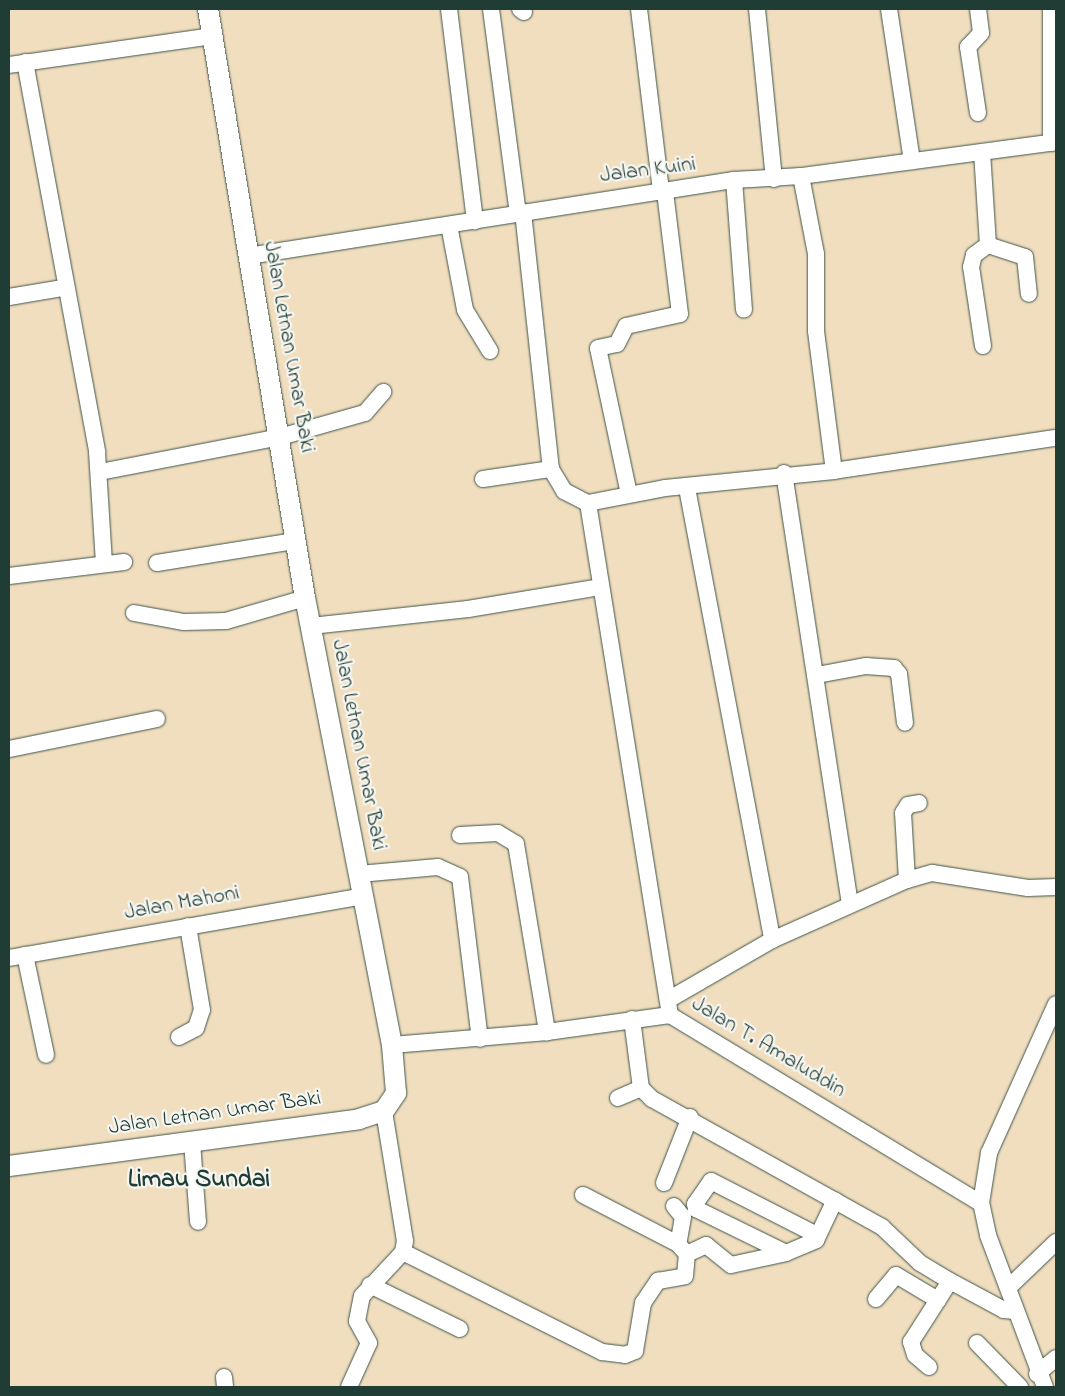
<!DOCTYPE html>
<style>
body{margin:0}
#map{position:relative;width:1065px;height:1396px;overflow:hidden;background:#f1debf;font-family:"Indie Flower",sans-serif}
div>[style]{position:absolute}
.roads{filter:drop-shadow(0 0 1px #3e5549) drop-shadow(0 0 1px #3e5549)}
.minor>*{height:16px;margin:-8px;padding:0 8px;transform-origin:8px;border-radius:8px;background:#fff}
.tertiary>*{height:20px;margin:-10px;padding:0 10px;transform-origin:10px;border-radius:10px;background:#fff}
span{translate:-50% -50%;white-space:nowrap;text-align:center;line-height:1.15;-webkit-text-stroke:4.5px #f6f6f2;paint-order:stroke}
.street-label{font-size:22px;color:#1f3d34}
.quarter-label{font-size:25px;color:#1f3d34;font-weight:700}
.frame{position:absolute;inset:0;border:10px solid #1f3d34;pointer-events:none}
</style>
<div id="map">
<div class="roads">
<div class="minor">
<div style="left:449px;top:9px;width:214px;rotate:83deg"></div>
<div style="left:491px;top:9px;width:206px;rotate:82.5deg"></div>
<div style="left:520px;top:9px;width:5px;rotate:37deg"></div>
<div style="left:639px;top:9px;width:183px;rotate:83.1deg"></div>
<div style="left:757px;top:9px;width:171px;rotate:84.3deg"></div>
<div style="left:889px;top:9px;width:154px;rotate:81.4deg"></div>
<div style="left:1051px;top:9px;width:134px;rotate:90deg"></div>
<div style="left:25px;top:62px;width:397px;rotate:79.5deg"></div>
<div style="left:97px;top:452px;width:111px;rotate:86.4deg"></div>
<div style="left:9px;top:65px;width:205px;rotate:-8.1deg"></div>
<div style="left:978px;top:113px;width:67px;rotate:-98.6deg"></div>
<div style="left:968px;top:47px;width:19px;rotate:-47deg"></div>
<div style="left:981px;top:33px;width:24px;rotate:-97deg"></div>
<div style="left:982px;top:152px;width:93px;rotate:86.3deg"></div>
<div style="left:988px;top:245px;width:39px;rotate:18deg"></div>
<div style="left:1025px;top:257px;width:37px;rotate:84deg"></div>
<div style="left:801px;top:176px;width:79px;rotate:79.1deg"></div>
<div style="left:816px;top:254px;width:77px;rotate:90deg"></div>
<div style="left:816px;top:331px;width:141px;rotate:82.7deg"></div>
<div style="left:734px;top:180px;width:130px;rotate:85.6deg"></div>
<div style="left:523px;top:212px;width:259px;rotate:83.8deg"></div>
<div style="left:551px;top:469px;width:26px;rotate:59deg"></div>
<div style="left:564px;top:491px;width:27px;rotate:27deg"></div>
<div style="left:588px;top:503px;width:78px;rotate:-11deg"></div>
<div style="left:665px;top:488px;width:170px;rotate:-5.7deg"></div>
<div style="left:834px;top:471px;width:224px;rotate:-8.5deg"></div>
<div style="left:449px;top:225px;width:86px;rotate:79.3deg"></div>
<div style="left:465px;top:310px;width:48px;rotate:58.6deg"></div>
<div style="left:248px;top:256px;width:492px;rotate:-8.9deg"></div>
<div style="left:734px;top:180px;width:67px;rotate:-3.4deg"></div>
<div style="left:801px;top:176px;width:257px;rotate:-7.6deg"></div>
<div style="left:9px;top:297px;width:55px;rotate:-9.5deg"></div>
<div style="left:983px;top:346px;width:80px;rotate:-98.6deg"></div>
<div style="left:971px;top:267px;width:12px;rotate:-76deg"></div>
<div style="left:974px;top:255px;width:17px;rotate:-36deg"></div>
<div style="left:100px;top:472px;width:183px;rotate:-11deg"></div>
<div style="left:280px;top:437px;width:88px;rotate:-15.8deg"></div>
<div style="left:365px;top:413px;width:28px;rotate:-49deg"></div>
<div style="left:784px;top:473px;width:436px;rotate:81.3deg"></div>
<div style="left:483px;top:479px;width:69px;rotate:-8.4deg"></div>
<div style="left:687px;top:488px;width:460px;rotate:79.3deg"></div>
<div style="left:629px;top:494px;width:149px;rotate:-102deg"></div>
<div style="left:598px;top:348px;width:19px;rotate:-12deg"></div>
<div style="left:617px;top:344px;width:20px;rotate:-63deg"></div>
<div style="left:626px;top:326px;width:55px;rotate:-12.5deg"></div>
<div style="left:680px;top:314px;width:124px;rotate:-97deg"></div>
<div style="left:588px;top:503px;width:519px;rotate:80.9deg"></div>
<div style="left:157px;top:563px;width:140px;rotate:-9.1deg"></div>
<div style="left:9px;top:576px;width:116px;rotate:-6.9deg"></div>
<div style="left:134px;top:613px;width:51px;rotate:10.2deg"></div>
<div style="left:184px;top:622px;width:42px;rotate:-1.4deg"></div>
<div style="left:226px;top:621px;width:82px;rotate:-16.2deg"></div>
<div style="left:311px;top:626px;width:158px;rotate:-6.2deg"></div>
<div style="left:468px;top:609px;width:135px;rotate:-9.4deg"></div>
<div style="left:817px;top:675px;width:50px;rotate:-10.4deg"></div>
<div style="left:866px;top:666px;width:28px;rotate:4deg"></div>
<div style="left:894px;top:668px;width:8px;rotate:50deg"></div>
<div style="left:899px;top:674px;width:49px;rotate:83deg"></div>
<div style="left:9px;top:749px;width:151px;rotate:-11.5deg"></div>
<div style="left:460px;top:835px;width:38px;rotate:-3deg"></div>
<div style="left:498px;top:833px;width:21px;rotate:31deg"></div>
<div style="left:516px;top:844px;width:191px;rotate:80.6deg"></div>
<div style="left:359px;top:874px;width:79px;rotate:-5.1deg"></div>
<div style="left:438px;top:867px;width:24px;rotate:24deg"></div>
<div style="left:460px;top:877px;width:163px;rotate:83deg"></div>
<div style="left:907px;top:880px;width:67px;rotate:-93.4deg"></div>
<div style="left:903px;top:813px;width:9px;rotate:-58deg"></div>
<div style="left:908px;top:805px;width:11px;rotate:-10deg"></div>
<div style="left:25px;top:955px;width:102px;rotate:78.1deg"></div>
<div style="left:9px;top:958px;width:359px;rotate:-9.9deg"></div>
<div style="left:668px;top:1000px;width:120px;rotate:-30deg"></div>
<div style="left:772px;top:940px;width:148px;rotate:-24deg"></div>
<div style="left:907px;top:880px;width:26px;rotate:-16deg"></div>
<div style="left:932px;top:873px;width:97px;rotate:8.9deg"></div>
<div style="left:1028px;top:888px;width:28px;rotate:-2deg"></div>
<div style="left:632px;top:1019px;width:70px;rotate:82.6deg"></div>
<div style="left:641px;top:1088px;width:16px;rotate:45deg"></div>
<div style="left:652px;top:1099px;width:263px;rotate:29.1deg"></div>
<div style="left:882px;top:1227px;width:52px;rotate:43.5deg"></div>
<div style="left:920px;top:1263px;width:35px;rotate:31deg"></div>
<div style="left:950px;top:1281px;width:61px;rotate:28.2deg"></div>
<div style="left:1004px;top:1310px;width:11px;rotate:5deg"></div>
<div style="left:179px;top:1037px;width:19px;rotate:-28deg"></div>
<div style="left:196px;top:1028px;width:19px;rotate:-72deg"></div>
<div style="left:202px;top:1010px;width:85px;rotate:-99.5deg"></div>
<div style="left:392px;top:1045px;width:156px;rotate:-4.8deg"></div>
<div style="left:547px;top:1032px;width:124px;rotate:-7.9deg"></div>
<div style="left:670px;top:1015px;width:363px;rotate:31.2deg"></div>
<div style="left:618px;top:1098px;width:25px;rotate:-23deg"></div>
<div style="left:192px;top:1142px;width:80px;rotate:85.7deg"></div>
<div style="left:664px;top:1183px;width:71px;rotate:-68.5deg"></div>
<div style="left:674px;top:1206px;width:14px;rotate:51deg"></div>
<div style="left:683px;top:1217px;width:27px;rotate:100deg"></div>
<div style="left:403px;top:1252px;width:223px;rotate:26.7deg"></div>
<div style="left:602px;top:1352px;width:23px;rotate:7deg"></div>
<div style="left:625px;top:1355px;width:11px;rotate:-22deg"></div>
<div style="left:635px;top:1351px;width:49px;rotate:-80.5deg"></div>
<div style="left:643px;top:1303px;width:27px;rotate:-56deg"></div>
<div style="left:658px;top:1281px;width:27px;rotate:-10deg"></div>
<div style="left:685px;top:1276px;width:22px;rotate:-85deg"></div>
<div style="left:687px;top:1254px;width:13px;rotate:-132deg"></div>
<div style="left:678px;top:1244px;width:107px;rotate:-152.7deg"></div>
<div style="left:786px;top:1253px;width:100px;rotate:-153.9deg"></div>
<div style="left:696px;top:1209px;width:5px;rotate:-101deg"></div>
<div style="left:695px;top:1204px;width:28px;rotate:-55deg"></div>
<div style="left:711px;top:1181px;width:119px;rotate:27deg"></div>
<div style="left:687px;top:1254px;width:21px;rotate:-25deg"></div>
<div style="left:706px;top:1245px;width:32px;rotate:39deg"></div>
<div style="left:731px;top:1265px;width:56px;rotate:-12.3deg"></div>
<div style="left:786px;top:1253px;width:33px;rotate:-23deg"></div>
<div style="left:816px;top:1240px;width:44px;rotate:-64.6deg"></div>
<div style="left:370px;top:1285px;width:100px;rotate:26.1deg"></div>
<div style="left:1009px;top:1287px;width:65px;rotate:-43.8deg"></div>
<div style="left:876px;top:1299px;width:31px;rotate:-50deg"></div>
<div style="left:896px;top:1275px;width:49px;rotate:30.8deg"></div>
<div style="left:977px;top:1343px;width:62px;rotate:45.7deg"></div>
<div style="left:929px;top:1367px;width:18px;rotate:-139deg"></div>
<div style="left:915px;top:1355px;width:14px;rotate:-107deg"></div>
<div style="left:911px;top:1342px;width:72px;rotate:-57.4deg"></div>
<div style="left:1037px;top:1374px;width:25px;rotate:-40deg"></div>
<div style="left:224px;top:1377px;width:10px;rotate:84deg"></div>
<div style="left:349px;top:1387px;width:48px;rotate:-65.6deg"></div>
<div style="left:369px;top:1343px;width:25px;rotate:-119deg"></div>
<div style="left:357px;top:1321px;width:25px;rotate:-79deg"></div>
<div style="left:362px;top:1296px;width:60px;rotate:-47deg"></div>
<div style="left:403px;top:1252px;width:11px;rotate:-80deg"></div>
<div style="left:405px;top:1241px;width:132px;rotate:-99.2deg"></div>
<div style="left:1045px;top:1387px;width:162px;rotate:-110.6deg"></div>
<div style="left:988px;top:1235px;width:33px;rotate:-102deg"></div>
<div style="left:981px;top:1203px;width:51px;rotate:-80.9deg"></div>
<div style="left:989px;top:1153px;width:163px;rotate:-65.8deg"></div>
</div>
<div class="tertiary">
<div style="left:9px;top:1166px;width:353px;rotate:-7.6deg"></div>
<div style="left:359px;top:1119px;width:26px;rotate:-18deg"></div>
<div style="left:384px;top:1111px;width:22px;rotate:-56deg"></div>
<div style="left:396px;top:1093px;width:48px;rotate:-94.8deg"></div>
<div style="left:392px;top:1045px;width:455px;rotate:-101deg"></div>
<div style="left:305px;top:598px;width:597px;rotate:-99.35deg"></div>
</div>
</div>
<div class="street-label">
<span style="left:648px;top:171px;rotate:-7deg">Jalan Kuini</span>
<span style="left:288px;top:347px;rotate:80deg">Jalan Letnan Umar Baki</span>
<span style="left:358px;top:745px;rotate:79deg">Jalan Letnan Umar Baki</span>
<span style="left:182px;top:904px;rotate:-10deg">Jalan Mahoni</span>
<span style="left:768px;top:1048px;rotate:31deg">Jalan T. Amaluddin</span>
<span style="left:215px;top:1114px;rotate:-8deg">Jalan Letnan Umar Baki</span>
</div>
<div class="quarter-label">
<span style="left:199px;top:1180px">Limau Sundai</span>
</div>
<div class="frame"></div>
</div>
